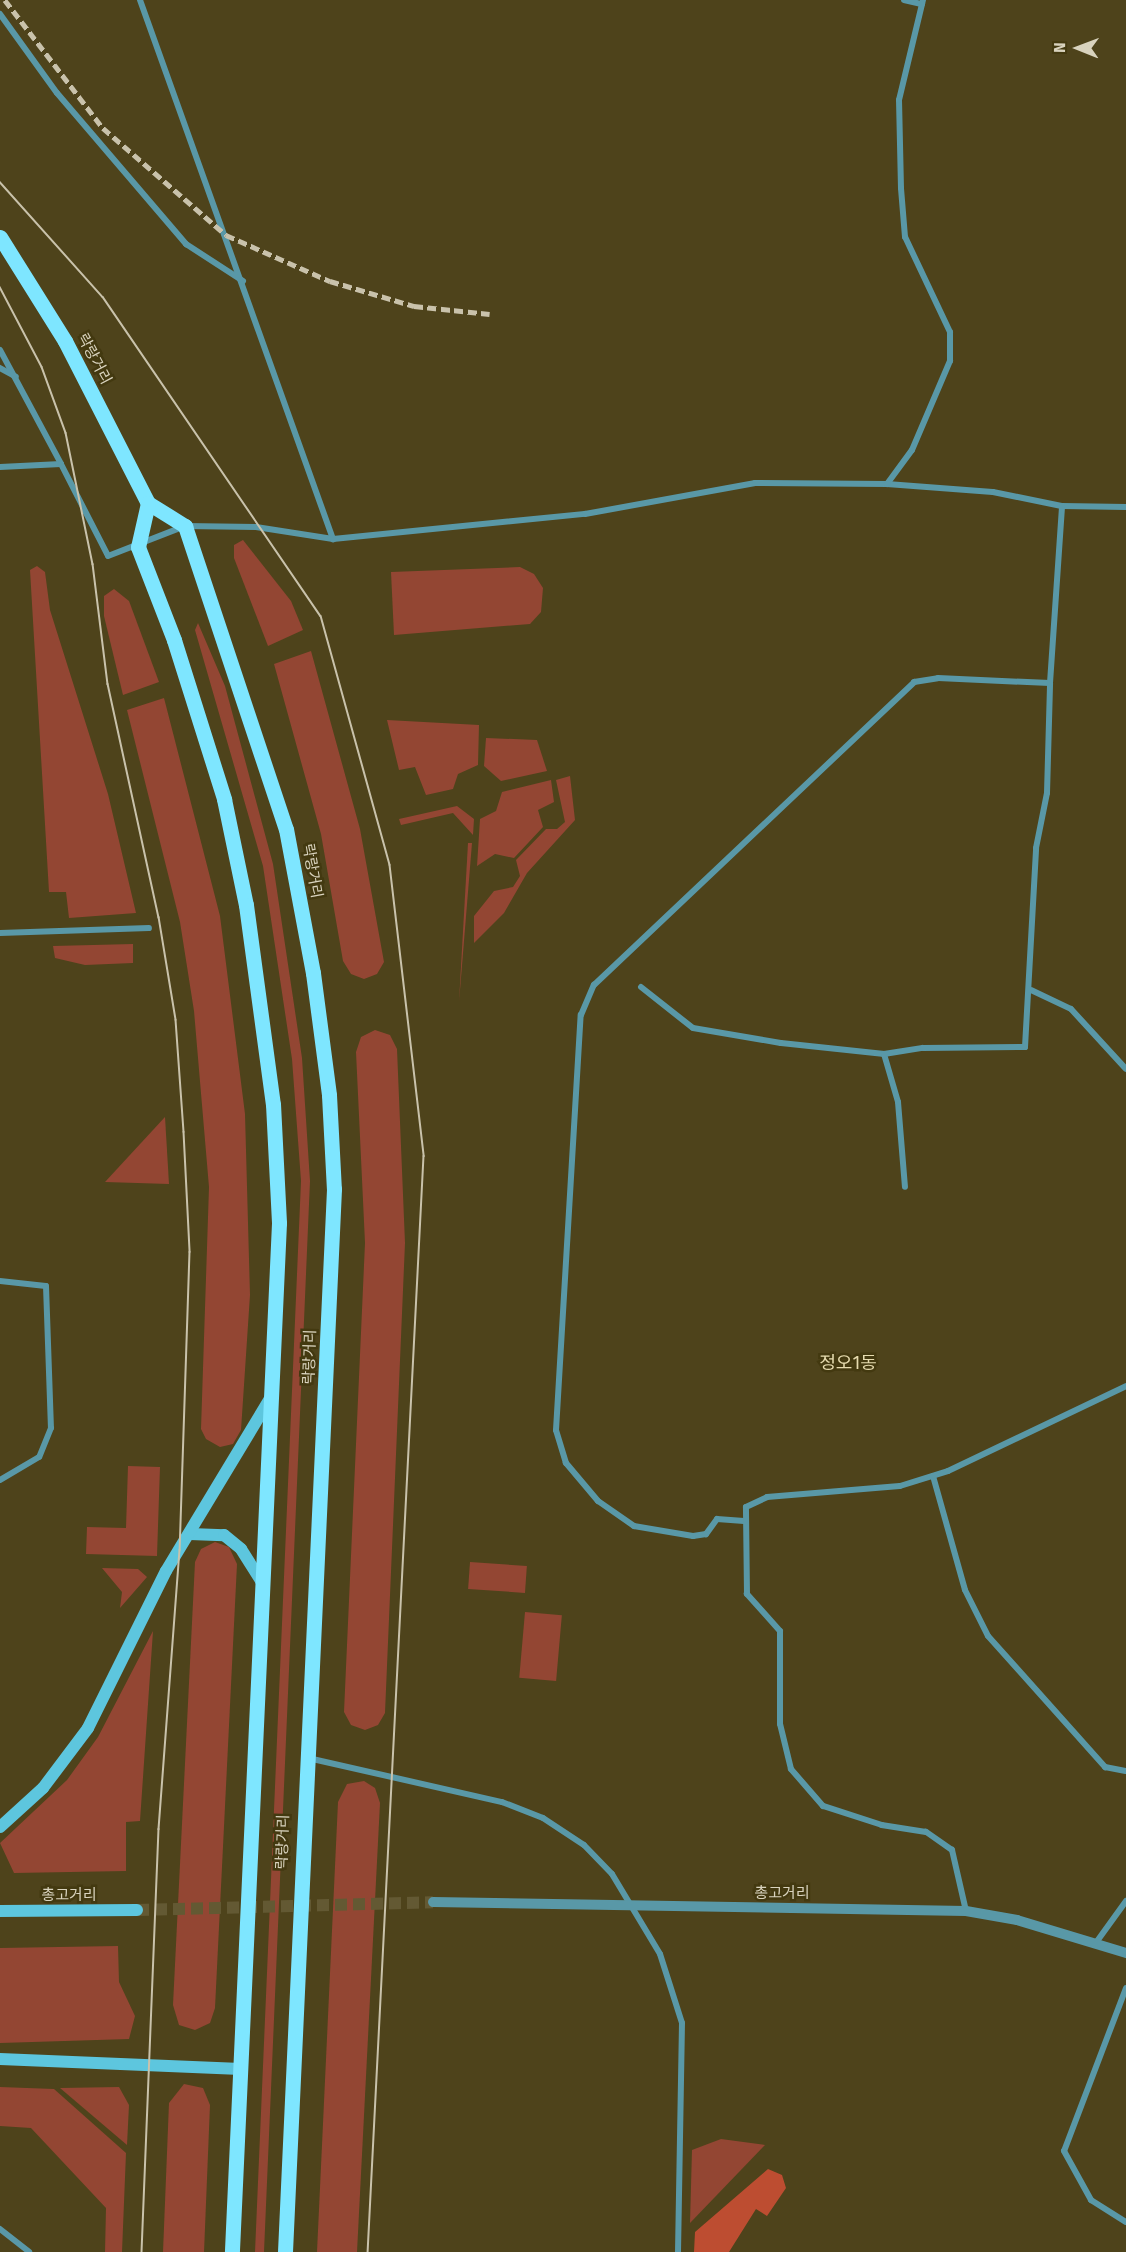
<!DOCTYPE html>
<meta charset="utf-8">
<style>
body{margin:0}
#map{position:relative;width:1126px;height:2252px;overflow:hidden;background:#4e431b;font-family:"Fira Sans","Noto Sans KR",sans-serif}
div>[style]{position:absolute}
.green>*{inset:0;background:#934633;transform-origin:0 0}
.forest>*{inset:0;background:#bd4d31}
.secondary-tunnel>*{height:12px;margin-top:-6px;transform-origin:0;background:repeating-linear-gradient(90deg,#635933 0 12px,transparent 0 18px)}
.minor>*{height:6px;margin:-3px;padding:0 3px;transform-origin:3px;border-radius:3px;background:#5998a7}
.tertiary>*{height:10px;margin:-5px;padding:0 5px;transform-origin:5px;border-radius:5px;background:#5998a7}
.secondary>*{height:12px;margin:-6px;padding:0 6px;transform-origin:6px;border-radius:6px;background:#5dc6de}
.primary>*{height:15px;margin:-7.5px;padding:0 7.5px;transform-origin:7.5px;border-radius:7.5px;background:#7ee6ff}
.tram>*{height:1.5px;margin:-0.75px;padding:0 0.75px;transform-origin:0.75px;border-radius:0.75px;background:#c9c2ab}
.rail>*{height:4.5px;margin-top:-2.25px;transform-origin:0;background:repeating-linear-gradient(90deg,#c9c2ab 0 9px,transparent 0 13.5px)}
span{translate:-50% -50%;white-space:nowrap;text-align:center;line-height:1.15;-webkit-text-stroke:5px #433910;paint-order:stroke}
.street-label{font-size:15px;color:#d9d3be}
.quarter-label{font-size:18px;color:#e6dbaf}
.north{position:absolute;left:1048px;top:18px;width:60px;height:60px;-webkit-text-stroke:4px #433910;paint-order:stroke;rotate:271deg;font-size:16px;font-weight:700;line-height:24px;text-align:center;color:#d9d3be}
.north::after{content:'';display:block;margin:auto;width:21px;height:27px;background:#d9d3be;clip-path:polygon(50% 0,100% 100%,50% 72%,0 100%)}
</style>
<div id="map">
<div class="green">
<div style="clip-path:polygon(243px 540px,291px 601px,303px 630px,268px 646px,234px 558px,234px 545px)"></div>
<div style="clip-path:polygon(37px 566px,45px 572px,50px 610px,108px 794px,136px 913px,69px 918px,66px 892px,49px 892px,30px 570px)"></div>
<div style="clip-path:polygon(520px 567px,534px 574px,543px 588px,541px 612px,530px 624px,394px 635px,391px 572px)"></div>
<div style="clip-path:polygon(114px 589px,129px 601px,159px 682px,123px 695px,104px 616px,104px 596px)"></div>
<div style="clip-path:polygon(198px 623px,225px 686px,273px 864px,302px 1058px,310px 1181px,264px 2252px,255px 2252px,301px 1181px,292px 1059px,263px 866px,195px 630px)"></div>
<div style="clip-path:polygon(311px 651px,360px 829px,384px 962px,377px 974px,364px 979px,351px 974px,343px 961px,321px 834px,274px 664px)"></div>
<div style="clip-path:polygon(164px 698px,220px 916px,245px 1114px,250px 1295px,241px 1430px,233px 1444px,220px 1447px,206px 1439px,201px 1429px,209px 1187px,194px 1011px,180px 922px,127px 710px)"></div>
<div style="clip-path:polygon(387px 720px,479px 725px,478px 765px,458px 774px,453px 789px,426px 795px,415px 767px,399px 770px)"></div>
<div style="clip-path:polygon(486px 738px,537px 740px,547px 771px,501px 781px,484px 766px)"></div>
<div style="clip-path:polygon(570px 776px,575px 820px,527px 873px,504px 913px,474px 943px,474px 916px,494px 891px,513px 887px,520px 876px,516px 860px,546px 829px,557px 829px,565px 822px,556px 780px)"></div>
<div style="clip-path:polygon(551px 780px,554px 802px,538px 810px,543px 827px,514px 858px,495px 854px,477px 866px,480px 819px,496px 811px,502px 792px)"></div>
<div style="clip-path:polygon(457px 806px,474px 819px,473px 835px,453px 813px,401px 825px,399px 819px)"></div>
<div style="clip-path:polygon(468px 843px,472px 843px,459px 1002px)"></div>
<div style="clip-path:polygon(133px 944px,133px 963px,85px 965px,55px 958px,53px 946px)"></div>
<div style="clip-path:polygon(375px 1030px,390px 1035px,397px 1049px,405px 1243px,385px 1713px,378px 1725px,365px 1730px,351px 1725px,344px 1712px,365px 1243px,356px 1052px,361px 1037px)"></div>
<div style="clip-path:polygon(165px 1117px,169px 1184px,105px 1182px)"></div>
<div style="clip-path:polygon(128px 1466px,160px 1467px,157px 1556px,86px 1554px,87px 1527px,126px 1528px)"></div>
<div style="clip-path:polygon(215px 1542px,229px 1547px,237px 1564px,215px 2008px,210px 2023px,195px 2030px,179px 2025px,173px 2005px,195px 1562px,201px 1549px)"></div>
<div style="left:470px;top:1562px;width:57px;height:27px;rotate:4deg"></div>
<div style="clip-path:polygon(102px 1568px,138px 1569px,147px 1577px,120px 1608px,122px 1592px)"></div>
<div style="left:525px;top:1612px;width:37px;height:66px;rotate:5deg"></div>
<div style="clip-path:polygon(153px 1631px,140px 1821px,126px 1822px,126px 1871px,14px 1873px,0 1843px,67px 1780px,98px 1737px)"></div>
<div style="clip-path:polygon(364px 1781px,375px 1788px,380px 1803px,357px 2252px,317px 2252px,338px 1802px,347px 1784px)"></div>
<div style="clip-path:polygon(118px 1946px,119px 1982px,135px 2016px,129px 2039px,0 2043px,0 1948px)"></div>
<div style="clip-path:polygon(184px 2084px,203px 2088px,210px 2105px,204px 2252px,163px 2252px,169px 2103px)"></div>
<div style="clip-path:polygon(0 2087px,54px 2089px,126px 2153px,122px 2252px,105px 2252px,106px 2208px,31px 2128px,0 2126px)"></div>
<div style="clip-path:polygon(119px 2087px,129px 2105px,127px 2145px,60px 2088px)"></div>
<div style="clip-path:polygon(721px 2139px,765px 2145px,690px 2223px,692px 2150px)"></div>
</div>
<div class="forest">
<div style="clip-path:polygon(768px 2169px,782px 2175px,786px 2188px,767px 2216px,756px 2209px,729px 2252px,694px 2252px,695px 2232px)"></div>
</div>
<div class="secondary-tunnel">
<div style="left:137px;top:1910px;width:296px;rotate:-1.5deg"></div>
</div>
<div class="minor">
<div style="left:140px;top:0;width:573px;rotate:70.3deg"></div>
<div style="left:904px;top:0;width:18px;rotate:13deg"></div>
<div style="left:922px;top:4px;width:4px;rotate:-76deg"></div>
<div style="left:0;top:14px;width:97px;rotate:54.2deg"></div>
<div style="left:57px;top:93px;width:199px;rotate:49.5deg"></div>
<div style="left:186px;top:244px;width:68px;rotate:33deg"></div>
<div style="left:0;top:350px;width:129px;rotate:61.8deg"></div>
<div style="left:0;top:368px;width:18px;rotate:29deg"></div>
<div style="left:0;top:467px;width:61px;rotate:-2.8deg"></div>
<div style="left:61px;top:464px;width:103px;rotate:62.9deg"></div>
<div style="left:108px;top:556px;width:83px;rotate:-21.3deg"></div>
<div style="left:185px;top:526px;width:71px;rotate:0.8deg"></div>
<div style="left:256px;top:527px;width:78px;rotate:8.9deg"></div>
<div style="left:333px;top:539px;width:253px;rotate:-5.7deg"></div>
<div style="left:585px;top:514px;width:173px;rotate:-10.3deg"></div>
<div style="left:755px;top:483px;width:132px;rotate:0.4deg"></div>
<div style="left:887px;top:484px;width:106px;rotate:4.3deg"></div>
<div style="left:993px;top:492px;width:70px;rotate:11.5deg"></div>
<div style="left:1062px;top:506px;width:64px;rotate:0.9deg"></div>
<div style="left:887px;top:484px;width:42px;rotate:-53.7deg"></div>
<div style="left:912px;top:450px;width:97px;rotate:-66.9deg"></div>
<div style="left:950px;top:361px;width:29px;rotate:-90deg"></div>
<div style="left:950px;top:332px;width:105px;rotate:-115.3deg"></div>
<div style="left:905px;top:237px;width:49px;rotate:-94.7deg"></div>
<div style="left:901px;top:188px;width:88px;rotate:-91.3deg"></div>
<div style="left:899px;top:100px;width:99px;rotate:-76.5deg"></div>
<div style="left:0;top:933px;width:149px;rotate:-1.9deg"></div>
<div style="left:641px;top:987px;width:66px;rotate:38.3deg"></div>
<div style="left:693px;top:1028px;width:89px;rotate:9.7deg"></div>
<div style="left:781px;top:1043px;width:104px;rotate:6.1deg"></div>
<div style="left:884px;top:1054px;width:39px;rotate:-9deg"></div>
<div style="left:923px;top:1048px;width:102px;rotate:-0.6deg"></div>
<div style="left:1025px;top:1047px;width:199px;rotate:-86.8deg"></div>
<div style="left:1036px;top:848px;width:56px;rotate:-78.7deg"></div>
<div style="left:1047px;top:793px;width:110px;rotate:-88.4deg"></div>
<div style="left:1031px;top:990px;width:44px;rotate:25.4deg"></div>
<div style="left:1071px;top:1009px;width:81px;rotate:47.5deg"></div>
<div style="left:884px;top:1054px;width:50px;rotate:73.7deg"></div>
<div style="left:898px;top:1102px;width:85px;rotate:85.3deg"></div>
<div style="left:0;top:1281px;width:46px;rotate:6.2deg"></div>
<div style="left:46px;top:1286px;width:142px;rotate:88deg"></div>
<div style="left:51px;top:1428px;width:31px;rotate:112deg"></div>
<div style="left:39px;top:1457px;width:45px;rotate:149.5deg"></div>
<div style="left:933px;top:1476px;width:118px;rotate:74.3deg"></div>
<div style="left:965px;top:1590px;width:51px;rotate:63.4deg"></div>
<div style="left:988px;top:1636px;width:176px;rotate:48.2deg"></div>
<div style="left:1105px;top:1767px;width:21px;rotate:11deg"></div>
<div style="left:744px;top:1521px;width:27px;rotate:-176deg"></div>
<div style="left:717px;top:1519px;width:19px;rotate:126deg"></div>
<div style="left:706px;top:1534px;width:13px;rotate:171deg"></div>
<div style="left:693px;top:1536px;width:60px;rotate:-170.4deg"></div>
<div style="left:634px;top:1526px;width:44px;rotate:-145.2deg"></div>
<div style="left:598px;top:1501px;width:50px;rotate:-130.1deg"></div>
<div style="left:566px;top:1463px;width:34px;rotate:-107deg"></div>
<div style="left:556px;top:1430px;width:416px;rotate:-86.6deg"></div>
<div style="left:581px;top:1015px;width:33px;rotate:-67deg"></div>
<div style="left:594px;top:985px;width:441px;rotate:-43.4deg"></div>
<div style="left:914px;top:682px;width:24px;rotate:-9deg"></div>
<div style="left:938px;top:678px;width:112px;rotate:2.6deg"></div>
<div style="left:1050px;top:683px;width:177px;rotate:-86.1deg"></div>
<div style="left:308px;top:1758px;width:199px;rotate:12.8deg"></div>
<div style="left:502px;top:1802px;width:44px;rotate:21.3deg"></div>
<div style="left:543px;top:1818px;width:49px;rotate:33.4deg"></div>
<div style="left:584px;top:1845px;width:40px;rotate:46deg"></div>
<div style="left:612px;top:1874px;width:93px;rotate:59deg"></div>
<div style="left:660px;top:1954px;width:72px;rotate:72.3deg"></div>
<div style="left:682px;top:2023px;width:229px;rotate:91deg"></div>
<div style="left:966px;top:1911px;width:63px;rotate:-102.9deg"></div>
<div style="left:952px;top:1850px;width:32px;rotate:-145deg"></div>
<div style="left:926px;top:1832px;width:45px;rotate:-171deg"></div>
<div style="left:882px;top:1825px;width:62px;rotate:-162.1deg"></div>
<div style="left:823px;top:1806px;width:49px;rotate:-130.9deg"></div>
<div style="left:791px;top:1769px;width:46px;rotate:-103.7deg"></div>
<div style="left:780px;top:1724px;width:93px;rotate:-90deg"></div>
<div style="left:780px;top:1631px;width:50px;rotate:-131.7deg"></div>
<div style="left:747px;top:1594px;width:87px;rotate:-90.7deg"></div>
<div style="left:746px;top:1507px;width:23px;rotate:-25deg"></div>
<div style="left:767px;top:1497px;width:133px;rotate:-4.7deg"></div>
<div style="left:900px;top:1486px;width:50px;rotate:-17.4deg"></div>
<div style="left:948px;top:1471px;width:197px;rotate:-25.5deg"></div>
<div style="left:1095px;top:1944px;width:53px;rotate:-54.2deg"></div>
<div style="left:1126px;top:1988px;width:174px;rotate:110.8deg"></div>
<div style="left:1064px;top:2151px;width:56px;rotate:61.1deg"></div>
<div style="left:1091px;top:2200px;width:41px;rotate:32.2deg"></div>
<div style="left:0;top:2229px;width:37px;rotate:38deg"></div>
</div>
<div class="tertiary">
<div style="left:433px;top:1902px;width:533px;rotate:0.97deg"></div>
<div style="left:966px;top:1911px;width:52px;rotate:10deg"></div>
<div style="left:1017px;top:1920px;width:114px;rotate:16.8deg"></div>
</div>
<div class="secondary">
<div style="left:190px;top:1534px;width:34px;rotate:2deg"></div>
<div style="left:224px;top:1535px;width:22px;rotate:39deg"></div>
<div style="left:241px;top:1549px;width:41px;rotate:57.8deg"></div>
<div style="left:0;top:1827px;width:58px;rotate:-42.2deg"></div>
<div style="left:43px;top:1788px;width:75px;rotate:-53.1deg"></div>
<div style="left:88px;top:1728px;width:175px;rotate:-63.6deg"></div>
<div style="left:166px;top:1571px;width:203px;rotate:-58.9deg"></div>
<div style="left:0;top:1911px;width:137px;rotate:-0.4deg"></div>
<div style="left:0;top:2059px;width:241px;rotate:2.4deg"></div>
</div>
<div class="primary">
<div style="left:0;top:237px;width:123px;rotate:58deg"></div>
<div style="left:65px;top:341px;width:182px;rotate:62.9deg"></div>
<div style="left:148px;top:503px;width:44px;rotate:31.9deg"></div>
<div style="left:185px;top:526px;width:319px;rotate:71.6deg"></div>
<div style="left:286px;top:829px;width:147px;rotate:79.4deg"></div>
<div style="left:313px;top:973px;width:123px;rotate:82.5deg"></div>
<div style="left:329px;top:1095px;width:94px;rotate:87deg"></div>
<div style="left:334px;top:1189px;width:1064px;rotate:92.64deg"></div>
<div style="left:148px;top:503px;width:45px;rotate:102.8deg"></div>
<div style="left:138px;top:547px;width:100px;rotate:68.8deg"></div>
<div style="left:174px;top:640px;width:167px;rotate:72.5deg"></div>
<div style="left:224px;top:799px;width:108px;rotate:78.3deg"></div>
<div style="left:246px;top:905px;width:201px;rotate:82.3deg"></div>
<div style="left:273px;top:1104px;width:119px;rotate:87.1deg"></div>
<div style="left:279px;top:1223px;width:1030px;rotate:92.62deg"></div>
</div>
<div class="tram">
<div style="left:0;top:182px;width:154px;rotate:48.2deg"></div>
<div style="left:103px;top:297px;width:386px;rotate:55.7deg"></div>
<div style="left:321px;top:616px;width:258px;rotate:74.5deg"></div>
<div style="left:390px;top:865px;width:293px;rotate:83.3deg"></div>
<div style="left:424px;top:1156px;width:1097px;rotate:92.92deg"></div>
<div style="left:0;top:287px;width:90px;rotate:62.3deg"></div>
<div style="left:42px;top:367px;width:70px;rotate:70deg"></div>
<div style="left:66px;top:433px;width:134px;rotate:78.4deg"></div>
<div style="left:93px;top:564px;width:121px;rotate:82.9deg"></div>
<div style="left:108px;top:684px;width:239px;rotate:77.7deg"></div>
<div style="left:159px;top:917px;width:104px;rotate:80.6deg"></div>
<div style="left:176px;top:1020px;width:112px;rotate:85.9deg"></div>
<div style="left:184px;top:1132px;width:120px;rotate:87.1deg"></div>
<div style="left:190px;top:1252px;width:298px;rotate:91.9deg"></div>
<div style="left:180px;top:1550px;width:280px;rotate:94.3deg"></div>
<div style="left:159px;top:1829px;width:423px;rotate:92.3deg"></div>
</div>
<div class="rail">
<div style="left:5px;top:0;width:161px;rotate:52.6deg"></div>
<div style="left:103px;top:128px;width:163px;rotate:41deg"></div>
<div style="left:226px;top:235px;width:114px;rotate:23.9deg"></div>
<div style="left:330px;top:281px;width:88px;rotate:16.6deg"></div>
<div style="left:414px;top:306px;width:76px;rotate:6deg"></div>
</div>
<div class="street-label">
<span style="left:94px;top:359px;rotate:62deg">락랑거리</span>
<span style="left:312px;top:871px;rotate:80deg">락랑거리</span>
<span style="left:310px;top:1357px;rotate:-88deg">락랑거리</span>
<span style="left:283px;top:1842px;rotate:-88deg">락랑거리</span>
<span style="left:782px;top:1894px">총고거리</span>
<span style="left:69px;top:1896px">총고거리</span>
</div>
<div class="quarter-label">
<span style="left:848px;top:1363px">정오1동</span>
</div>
<div class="north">N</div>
</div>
